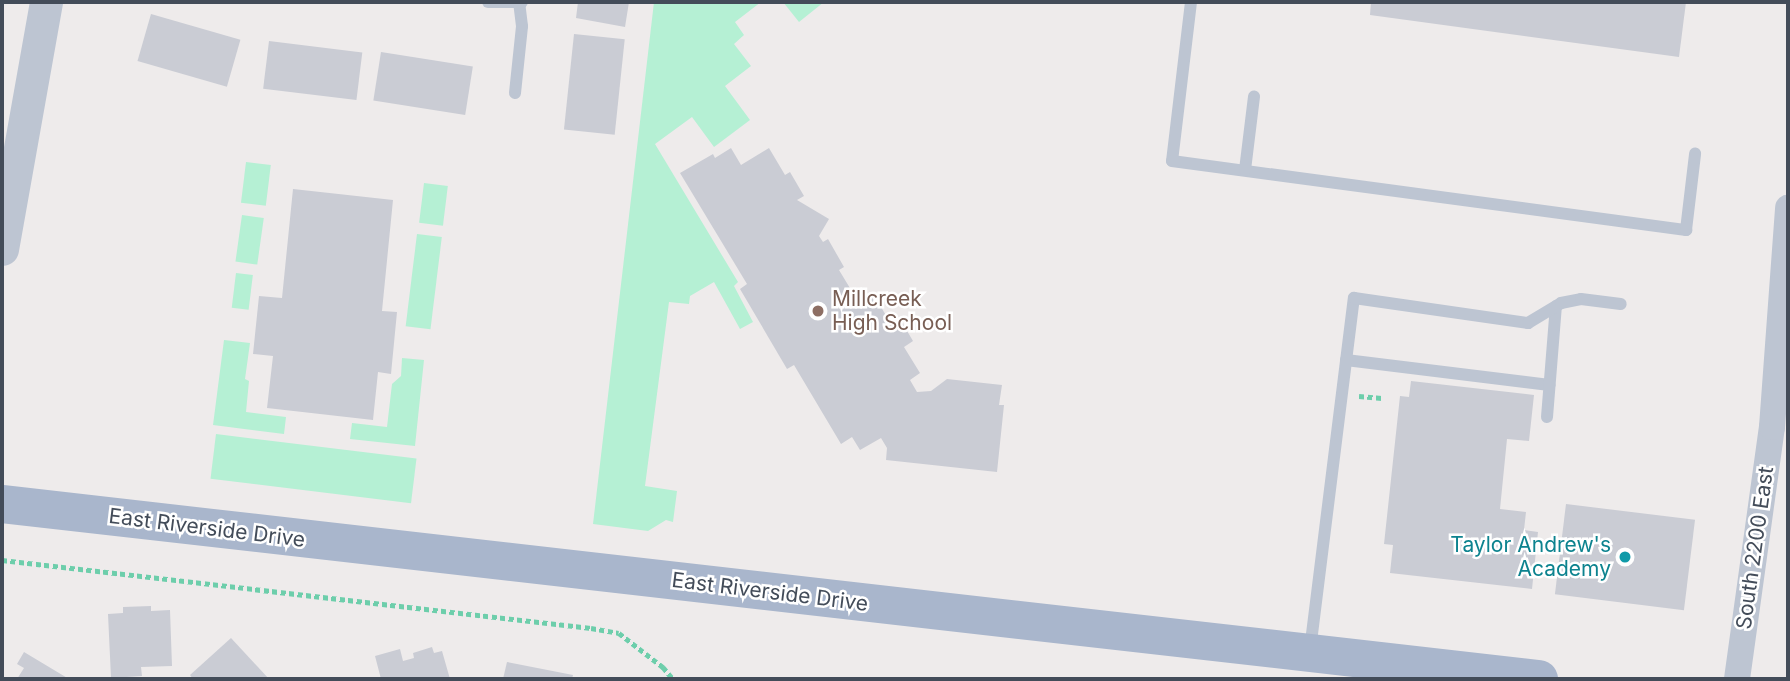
<!DOCTYPE html>
<style>
body{margin:0}
#map{position:relative;width:1790px;height:681px;overflow:hidden;background:#eeebeb;font-family:Inter,sans-serif}
div>[style]{position:absolute}
.green>*{inset:0;background:#b5f0d4;transform-origin:0 0}
.building>*{inset:0;background:#caccd4;transform-origin:0 0}
.path>*{height:4.5px;margin-top:-2.25px;transform-origin:0;background:repeating-linear-gradient(90deg,#6dceab 0 5px,transparent 0 8.5px)}
.service>*{height:12px;margin:-6px;padding:0 6px;transform-origin:6px;border-radius:6px;background:#bdc5d2}
.minor>*{height:26px;margin:-13px;padding:0 13px;transform-origin:13px;border-radius:13px;background:#bdc5d2}
.tertiary>*{height:33px;margin:-16.5px;padding:0 16.5px;transform-origin:16.5px;border-radius:16.5px;background:#bdc5d2}
.primary>*{height:38px;margin:-19px;padding:0 19px;transform-origin:19px;border-radius:19px;background:#a9b6cc}
.dots>*{width:19px;height:19px;translate:-50% -50%;box-sizing:border-box;border:4px solid #fff;border-radius:50%}
span{translate:-50% -50%;white-space:nowrap;text-align:center;line-height:1.15;-webkit-text-stroke:5px #fff;paint-order:stroke}
.education-label{font-size:21px;color:#785e54}
.left{translate:0 -50%;text-align:left}
.street-label{font-size:21px;color:#434c59}
.culture-label{font-size:21px;color:#0d838f}
.right{translate:-100% -50%;text-align:right}
.frame{position:absolute;inset:0;border:4px solid #434c59;pointer-events:none}
</style>
<div id="map">
<div class="green">
<div style="clip-path:polygon(654px 2px,761px 2px,735px 22px,744px 35px,734px 44px,751px 66px,725px 86px,750px 120px,714px 147px,692px 117px,655px 144px,738px 282px,734px 286px,753px 322px,740px 329px,714px 282px,690px 296px,689px 304px,669px 302px,645px 486px,677px 491px,673px 522px,666px 520px,648px 531px,593px 524px)"></div>
<div style="clip-path:polygon(783px 2px,824px 2px,799px 22px)"></div>
<div style="left:246px;top:162px;width:25px;height:41px;rotate:7deg"></div>
<div style="left:424px;top:183px;width:24px;height:40px;rotate:7deg"></div>
<div style="left:242px;top:215px;width:22px;height:47px;rotate:8deg"></div>
<div style="left:417px;top:234px;width:25px;height:93px;rotate:7deg"></div>
<div style="left:236px;top:273px;width:17px;height:35px;rotate:7deg"></div>
<div style="clip-path:polygon(224px 340px,250px 343px,245px 379px,249px 381px,246px 412px,286px 417px,284px 434px,213px 425px)"></div>
<div style="clip-path:polygon(402px 358px,424px 360px,415px 446px,350px 439px,352px 423px,387px 427px,392px 384px,401px 376px)"></div>
<div style="left:216px;top:434px;width:202px;height:45px;rotate:7deg"></div>
</div>
<div class="building">
<div style="clip-path:polygon(578px 2px,629px 2px,625px 27px,576px 18px)"></div>
<div style="clip-path:polygon(1371px 2px,1686px 2px,1679px 57px,1370px 15px)"></div>
<div style="left:151px;top:14px;width:93px;height:49px;rotate:16deg"></div>
<div style="left:574px;top:34px;width:51px;height:96px;rotate:6deg"></div>
<div style="left:269px;top:41px;width:94px;height:48px;rotate:7deg"></div>
<div style="left:381px;top:52px;width:93px;height:49px;rotate:9deg"></div>
<div style="clip-path:polygon(731px 148px,741px 165px,769px 148px,785px 175px,790px 172px,804px 196px,797px 200px,829px 219px,819px 236px,823px 242px,828px 239px,844px 267px,839px 270px,859px 303px,874px 295px,891px 324px,900px 319px,913px 341px,904px 347px,920px 373px,910px 380px,917px 392px,931px 391px,947px 379px,1002px 385px,999px 405px,1004px 405px,997px 472px,886px 460px,887px 448px,881px 438px,860px 450px,852px 437px,841px 444px,794px 365px,787px 369px,740px 289px,747px 284px,680px 173px,713px 154px,715px 158px)"></div>
<div style="clip-path:polygon(293px 189px,393px 200px,382px 311px,397px 312px,391px 374px,378px 372px,373px 420px,267px 408px,273px 356px,253px 354px,259px 296px,282px 298px)"></div>
<div style="clip-path:polygon(1411px 381px,1534px 395px,1529px 441px,1507px 439px,1500px 509px,1526px 512px,1524px 530px,1538px 532px,1532px 589px,1390px 573px,1393px 545px,1384px 544px,1400px 396px,1409px 397px)"></div>
<div style="left:1566px;top:504px;width:130px;height:91px;rotate:7deg"></div>
<div style="clip-path:polygon(151px 606px,151px 611px,170px 610px,172px 666px,141px 667px,142px 676px,111px 678px,108px 614px,123px 613px,123px 607px)"></div>
<div style="clip-path:polygon(231px 638px,269px 679px,193px 679px,190px 675px)"></div>
<div style="clip-path:polygon(432px 647px,434px 653px,442px 651px,450px 679px,381px 679px,375px 656px,400px 649px,403px 661px,414px 658px,413px 653px)"></div>
<div style="clip-path:polygon(24px 652px,69px 679px,17px 679px,24px 668px,17px 664px)"></div>
<div style="clip-path:polygon(507px 662px,573px 675px,572px 679px,503px 679px)"></div>
</div>
<div class="path">
<div style="left:1359px;top:396px;width:23px;rotate:5deg"></div>
<div style="left:2px;top:560px;width:593px;rotate:6.59deg"></div>
<div style="left:591px;top:628px;width:28px;rotate:10deg"></div>
<div style="left:619px;top:633px;width:56px;rotate:37.7deg"></div>
<div style="left:663px;top:667px;width:16px;rotate:50deg"></div>
</div>
<div class="service">
<div style="left:488px;top:2px;width:34px"></div>
<div style="left:1191px;top:2px;width:160px;rotate:96.8deg"></div>
<div style="left:1172px;top:161px;width:519px;rotate:7.65deg"></div>
<div style="left:1686px;top:230px;width:77px;rotate:-83.2deg"></div>
<div style="left:515px;top:93px;width:67px;rotate:-84deg"></div>
<div style="left:522px;top:26px;width:24px;rotate:-97deg"></div>
<div style="left:1245px;top:170px;width:74px;rotate:-83deg"></div>
<div style="left:1346px;top:360px;width:205px;rotate:7deg"></div>
<div style="left:1547px;top:417px;width:111px;rotate:-85.4deg"></div>
<div style="left:1310px;top:650px;width:355px;rotate:-82.9deg"></div>
<div style="left:1354px;top:298px;width:176px;rotate:8.2deg"></div>
<div style="left:1528px;top:323px;width:39px;rotate:-31deg"></div>
<div style="left:1561px;top:303px;width:20px;rotate:-11deg"></div>
<div style="left:1581px;top:299px;width:40px;rotate:7.1deg"></div>
</div>
<div class="minor">
<div style="left:1737px;top:679px;width:254px;rotate:-82.1deg"></div>
<div style="left:1772px;top:427px;width:220px;rotate:-85.8deg"></div>
</div>
<div class="tertiary">
<div style="left:2px;top:249px;width:251px;rotate:-79.9deg"></div>
</div>
<div class="primary">
<div style="left:2px;top:504px;width:1547px;rotate:6.5deg"></div>
</div>
<div class="dots">
<div style="left:818px;top:311px;background:#8d6e63"></div>
<div style="left:1625px;top:557px;background:#0f9aa8"></div>
</div>
<div class="education-label">
<span class="left" style="left:832px;top:311px">Millcreek<br>High School</span>
</div>
<div class="street-label">
<span style="left:207px;top:528px;rotate:7deg">East Riverside Drive</span>
<span style="left:1755px;top:548px;rotate:-82deg">South 2200 East</span>
<span style="left:770px;top:592px;rotate:7deg">East Riverside Drive</span>
</div>
<div class="culture-label">
<span class="right" style="left:1611px;top:557px">Taylor Andrew's<br>Academy</span>
</div>
<div class="frame"></div>
</div>
